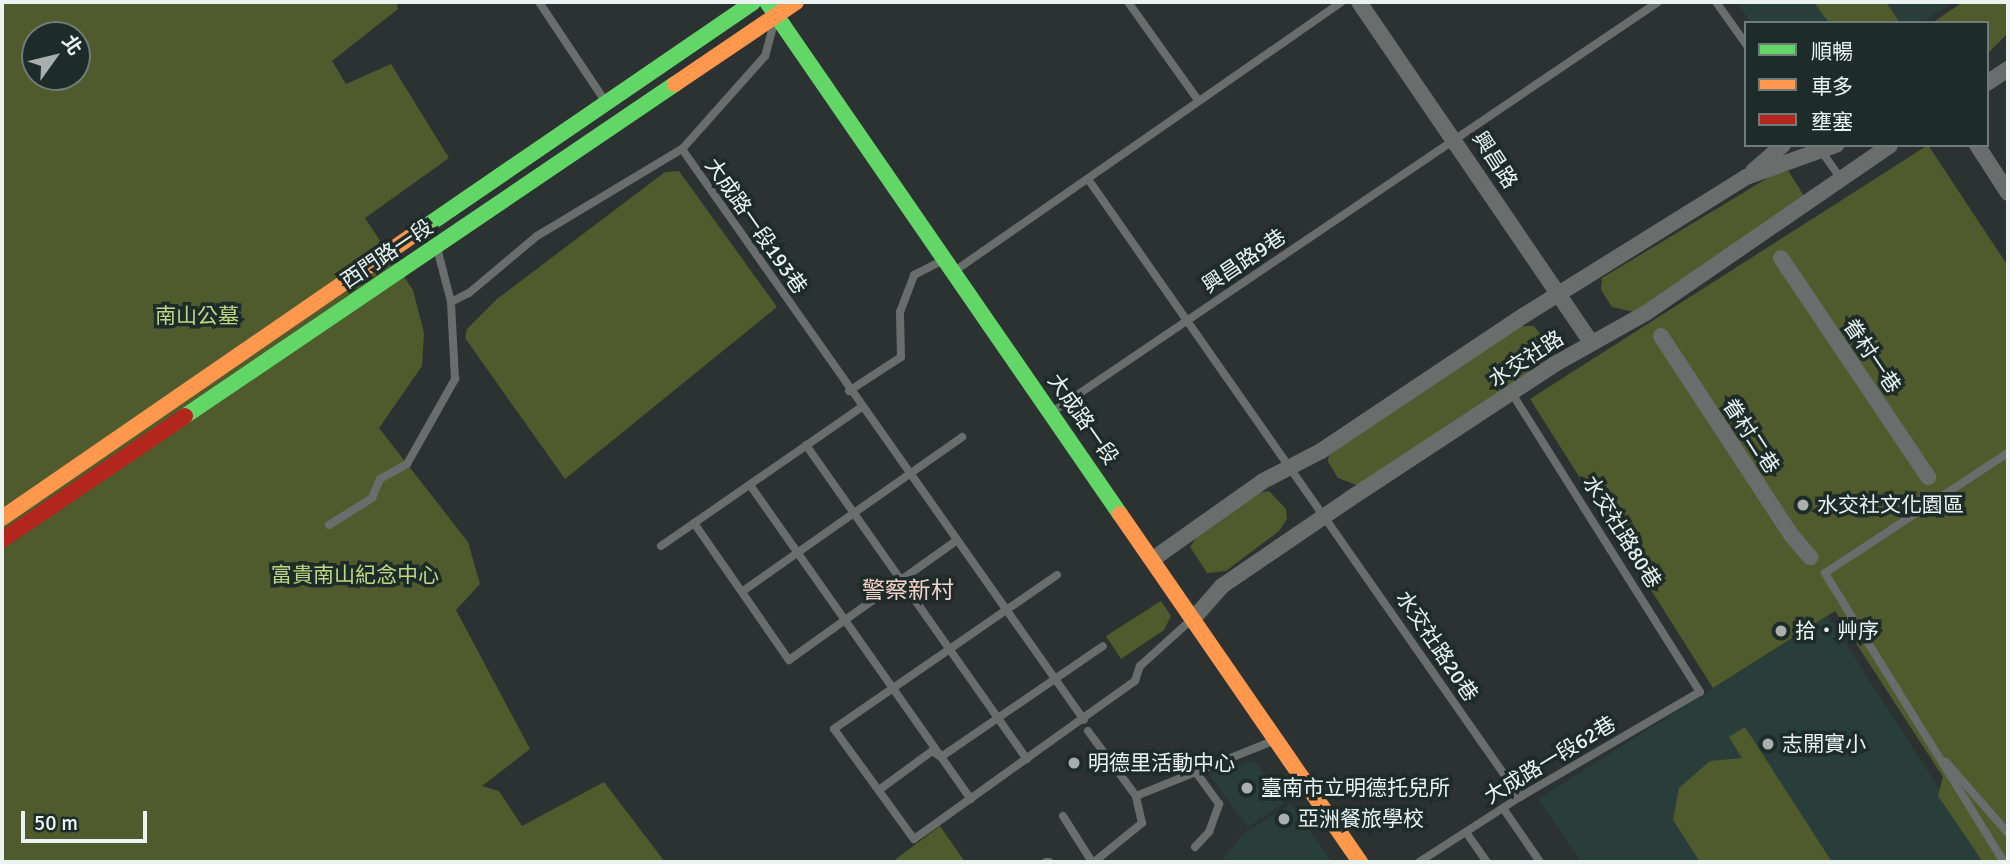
<!DOCTYPE html>
<meta charset="utf-8">
<style>
body{margin:0}
#map{position:relative;width:2010px;height:864px;overflow:hidden;background:#2c3231;font-family:Signika,"Noto Sans TC",sans-serif}
div>[style]{position:absolute}
.built>*{inset:0;background:#293e3a}
.green>*{inset:0;background:#4f5a2d}
.lane>*{height:8px;margin:-4px;padding:0 4px;transform-origin:4px;border-radius:4px;background:#696d6c}
.street>*{height:16px;margin:-8px;padding:0 8px;transform-origin:8px;border-radius:8px;background:#696d6c}
.fast>*{height:16px;margin:-8px;padding:0 8px;transform-origin:8px;border-radius:8px;background:#63d668}
.slow>*{height:16px;margin:-8px;padding:0 8px;transform-origin:8px;border-radius:8px;background:#ff974d}
.jam>*{height:16px;margin:-8px;padding:0 8px;transform-origin:8px;border-radius:8px;background:#b3261e}
.dots>*{width:19px;height:19px;translate:-50% -50%;box-sizing:border-box;border:4px solid #1e2c29;border-radius:50%}
span{translate:-50% -50%;white-space:nowrap;text-align:center;line-height:1.15;-webkit-text-stroke:7px #1e2c29;paint-order:stroke}
.street-label{font-size:21px;color:#eaf3f0}
.park-label{font-size:21px;color:#c1d684}
.poi-label{font-size:21px;color:#eaf3f0}
.left{translate:0 -50%;text-align:left}
.neighbourhood-label{font-size:23px;color:#f4d2ca}
.frame{position:absolute;inset:0;border:4px solid #eaf3f0;pointer-events:none}
.legend{position:absolute;left:1744px;top:21px;width:245px;height:126px;box-sizing:border-box;background:#1e2c29;border:2px solid #707c79;margin:0;padding:9px 12px;list-style:none;font-size:21px;color:#eaf3f0}
.legend li{display:flex;align-items:center;gap:14px;height:35px}
.legend b{width:35px;border:2px solid #707c79}
.north{position:absolute;left:21px;top:21px;width:70px;height:70px;box-sizing:border-box;background:#1e2c29;border:2px solid #707c79;border-radius:50%;rotate:56deg;font-size:19px;font-weight:700;line-height:28px;text-align:center;color:#eaf3f0}
.north::after{content:'';display:block;margin:auto;width:24px;height:32px;background:#a8afad;clip-path:polygon(50% 0,100% 100%,50% 72%,0 100%)}
.scale{position:absolute;left:21px;top:811px;width:126px;height:32px;box-sizing:border-box;border:4px solid #eaf3f0;border-top:0;padding-left:9px;font-size:21px;line-height:24px;white-space:nowrap;color:#eaf3f0;-webkit-text-stroke:5px #1e2c29;paint-order:stroke}
</style>
<div id="map">
<div class="built">
<div style="clip-path:polygon(1736px 2px,1953px 2px,1921px 23px,1752px 23px)"></div>
<div style="clip-path:polygon(1828px 616px,1986px 862px,1582px 862px,1538px 799px)"></div>
<div style="clip-path:polygon(1255px 761px,1284px 803px,1248px 827px,1209px 774px)"></div>
<div style="clip-path:polygon(1291px 804px,1332px 862px,1221px 862px,1243px 834px)"></div>
</div>
<div class="green">
<div style="clip-path:polygon(evenodd,2px 2px,396px 2px,398px 9px,332px 61px,346px 84px,391px 64px,449px 158px,365px 218px,413px 290px,424px 333px,422px 366px,379px 428px,468px 542px,480px 584px,456px 610px,530px 749px,482px 786px,499px 791px,522px 826px,604px 782px,665px 862px,2px 862px,2px 2px,35px 35px,77px 35px,77px 77px,35px 77px,35px 35px)"></div>
<div style="clip-path:polygon(1814px 2px,1886px 2px,1900px 23px,1829px 23px)"></div>
<div style="clip-path:polygon(1963px 2px,2008px 2px,2008px 33px,1987px 54px,1987px 23px,1932px 23px)"></div>
<div style="clip-path:polygon(1928px 145px,2008px 266px,2008px 862px,1983px 862px,1938px 796px,1943px 777px,1835px 611px,1713px 688px,1530px 399px)"></div>
<div style="clip-path:polygon(1786px 167px,1804px 196px,1634px 312px,1612px 307px,1601px 290px,1602px 278px)"></div>
<div style="clip-path:polygon(679px 171px,777px 307px,565px 479px,465px 338px,467px 329px,497px 299px,665px 172px)"></div>
<div style="clip-path:polygon(1521px 326px,1534px 326px,1548px 344px,1543px 362px,1359px 486px,1338px 478px,1328px 462px,1330px 447px)"></div>
<div style="clip-path:polygon(1269px 491px,1286px 509px,1287px 519px,1279px 531px,1226px 571px,1207px 573px,1190px 547px,1199px 534px,1258px 493px)"></div>
<div style="clip-path:polygon(1161px 601px,1171px 616px,1164px 630px,1121px 659px,1106px 636px)"></div>
<div style="clip-path:polygon(1745px 727px,1832px 862px,1700px 862px,1673px 820px,1679px 788px,1710px 761px,1742px 758px,1729px 737px)"></div>
<div style="clip-path:polygon(940px 826px,965px 862px,892px 862px)"></div>
</div>
<div class="lane">
<div style="left:539px;top:2px;width:119px;rotate:56.3deg"></div>
<div style="left:1128px;top:2px;width:120px;rotate:54.5deg"></div>
<div style="left:1716px;top:2px;width:52px;rotate:54.5deg"></div>
<div style="left:774px;top:23px;width:34px;rotate:105deg"></div>
<div style="left:765px;top:56px;width:125px;rotate:131.7deg"></div>
<div style="left:682px;top:149px;width:698px;rotate:54.85deg"></div>
<div style="left:1820px;top:149px;width:35px;rotate:55deg"></div>
<div style="left:1088px;top:179px;width:754px;rotate:55.05deg"></div>
<div style="left:956px;top:270px;width:469px;rotate:-34.8deg"></div>
<div style="left:451px;top:302px;width:20px;rotate:-27deg"></div>
<div style="left:469px;top:293px;width:89px;rotate:-40deg"></div>
<div style="left:537px;top:236px;width:169px;rotate:-31deg"></div>
<div style="left:849px;top:391px;width:62px;rotate:-33.2deg"></div>
<div style="left:901px;top:357px;width:45px;rotate:-91.3deg"></div>
<div style="left:900px;top:312px;width:40px;rotate:-69deg"></div>
<div style="left:914px;top:275px;width:33px;rotate:-27deg"></div>
<div style="left:1052px;top:412px;width:732px;rotate:-34.08deg"></div>
<div style="left:806px;top:445px;width:384px;rotate:54.9deg"></div>
<div style="left:750px;top:485px;width:384px;rotate:54.9deg"></div>
<div style="left:694px;top:523px;width:167px;rotate:55.3deg"></div>
<div style="left:789px;top:660px;width:206px;rotate:-35.5deg"></div>
<div style="left:329px;top:525px;width:51px;rotate:-32.1deg"></div>
<div style="left:372px;top:498px;width:21px;rotate:-67deg"></div>
<div style="left:380px;top:479px;width:31px;rotate:-29deg"></div>
<div style="left:407px;top:464px;width:98px;rotate:-60.5deg"></div>
<div style="left:455px;top:379px;width:77px;rotate:-93deg"></div>
<div style="left:451px;top:302px;width:56px;rotate:-104.5deg"></div>
<div style="left:661px;top:546px;width:244px;rotate:-34.7deg"></div>
<div style="left:1057px;top:575px;width:271px;rotate:145.4deg"></div>
<div style="left:834px;top:729px;width:136px;rotate:54deg"></div>
<div style="left:914px;top:839px;width:272px;rotate:-35.6deg"></div>
<div style="left:1135px;top:681px;width:16px;rotate:-72deg"></div>
<div style="left:1140px;top:666px;width:69px;rotate:-42deg"></div>
<div style="left:743px;top:591px;width:268px;rotate:-35.1deg"></div>
<div style="left:1088px;top:731px;width:81px;rotate:53.6deg"></div>
<div style="left:1946px;top:762px;width:94px;rotate:48.9deg"></div>
<div style="left:879px;top:790px;width:66px;rotate:-36.3deg"></div>
<div style="left:932px;top:751px;width:11px;rotate:34deg"></div>
<div style="left:941px;top:757px;width:196px;rotate:-34.4deg"></div>
<div style="left:1505px;top:811px;width:62px;rotate:55.5deg"></div>
<div style="left:1063px;top:816px;width:54px;rotate:57.8deg"></div>
<div style="left:1468px;top:835px;width:33px;rotate:55deg"></div>
<div style="left:1195px;top:847px;width:21px;rotate:-47deg"></div>
<div style="left:1209px;top:832px;width:30px;rotate:-70deg"></div>
<div style="left:1219px;top:804px;width:39px;rotate:-126deg"></div>
<div style="left:1046px;top:862px;width:3px"></div>
<div style="left:1094px;top:862px;width:62px;rotate:-39.1deg"></div>
<div style="left:1142px;top:823px;width:28px;rotate:-103deg"></div>
<div style="left:1136px;top:796px;width:148px;rotate:-21.9deg"></div>
<div style="left:1419px;top:862px;width:120px;rotate:-32.8deg"></div>
<div style="left:1520px;top:797px;width:208px;rotate:-30.3deg"></div>
<div style="left:1700px;top:692px;width:353px;rotate:-122.2deg"></div>
<div style="left:2004px;top:862px;width:340px;rotate:-121.8deg"></div>
<div style="left:1825px;top:573px;width:219px;rotate:-33.3deg"></div>
</div>
<div class="street">
<div style="left:1359px;top:2px;width:413px;rotate:55.7deg"></div>
<div style="left:1987px;top:83px;width:25px;rotate:-34deg"></div>
<div style="left:1977px;top:145px;width:57px;rotate:57.1deg"></div>
<div style="left:1753px;top:171px;width:40px;rotate:-41deg"></div>
<div style="left:1781px;top:258px;width:264px;rotate:56.1deg"></div>
<div style="left:1661px;top:336px;width:239px;rotate:56.8deg"></div>
<div style="left:1792px;top:536px;width:28px;rotate:49deg"></div>
<div style="left:1153px;top:559px;width:135px;rotate:-35.3deg"></div>
<div style="left:1263px;top:481px;width:65px;rotate:-27.3deg"></div>
<div style="left:1321px;top:451px;width:243px;rotate:-33.8deg"></div>
<div style="left:1523px;top:316px;width:263px;rotate:-31.9deg"></div>
<div style="left:1746px;top:177px;width:96px;rotate:-19.6deg"></div>
<div style="left:1193px;top:619px;width:44px;rotate:-48.7deg"></div>
<div style="left:1222px;top:586px;width:156px;rotate:-34.3deg"></div>
<div style="left:1351px;top:498px;width:244px;rotate:-33.3deg"></div>
<div style="left:1555px;top:364px;width:104px;rotate:-29.3deg"></div>
<div style="left:1646px;top:313px;width:296px;rotate:-34.5deg"></div>
</div>
<div class="fast">
<div style="left:767px;top:2px;width:622px;rotate:55.42deg"></div>
<div style="left:425px;top:227px;width:398px;rotate:-34.4deg"></div>
<div style="left:185px;top:416px;width:592px;rotate:-34.12deg"></div>
</div>
<div class="slow">
<div style="left:675px;top:84px;width:146px;rotate:-34.1deg"></div>
<div style="left:1120px;top:514px;width:423px;rotate:55.4deg"></div>
<div style="left:2px;top:518px;width:513px;rotate:-34.53deg"></div>
</div>
<div class="jam">
<div style="left:2px;top:540px;width:221px;rotate:-34.1deg"></div>
</div>
<div class="dots">
<div style="left:1803px;top:505px;background:#a8afad"></div>
<div style="left:1781px;top:631px;background:#a8afad"></div>
<div style="left:1768px;top:744px;background:#a8afad"></div>
<div style="left:1074px;top:763px;background:#a8afad"></div>
<div style="left:1247px;top:788px;background:#a8afad"></div>
<div style="left:1284px;top:819px;background:#a8afad"></div>
</div>
<div class="street-label">
<span style="left:1495px;top:160px;rotate:57deg">興昌路</span>
<span style="left:756px;top:226px;rotate:55deg">大成路一段193巷</span>
<span style="left:387px;top:254px;rotate:-34deg">西門路一段</span>
<span style="left:1244px;top:261px;rotate:-34deg">興昌路9巷</span>
<span style="left:1872px;top:356px;rotate:56deg">眷村一巷</span>
<span style="left:1526px;top:359px;rotate:-33deg">水交社路</span>
<span style="left:1083px;top:419px;rotate:55deg">大成路一段</span>
<span style="left:1751px;top:436px;rotate:57deg">眷村二巷</span>
<span style="left:1622px;top:532px;rotate:58deg">水交社路80巷</span>
<span style="left:1437px;top:646px;rotate:56deg">水交社路20巷</span>
<span style="left:1550px;top:760px;rotate:-31deg">大成路一段62巷</span>
</div>
<div class="park-label">
<span style="left:197px;top:316px">南山公墓</span>
<span style="left:355px;top:575px">富貴南山紀念中心</span>
</div>
<div class="poi-label">
<span class="left" style="left:1817px;top:505px">水交社文化園區</span>
<span class="left" style="left:1795px;top:631px">拾・艸序</span>
<span class="left" style="left:1782px;top:744px">志開實小</span>
<span class="left" style="left:1088px;top:763px">明德里活動中心</span>
<span class="left" style="left:1261px;top:788px">臺南市立明德托兒所</span>
<span class="left" style="left:1298px;top:819px">亞洲餐旅學校</span>
</div>
<div class="neighbourhood-label">
<span style="left:908px;top:591px">警察新村</span>
</div>
<div class="frame"></div>
<ul class="legend">
<li><b style="height:9px;background:#63d668"></b>順暢</li>
<li><b style="height:9px;background:#ff974d"></b>車多</li>
<li><b style="height:9px;background:#b3261e"></b>壅塞</li>
</ul>
<div class="north">北</div>
<div class="scale">50 m</div>
</div>
